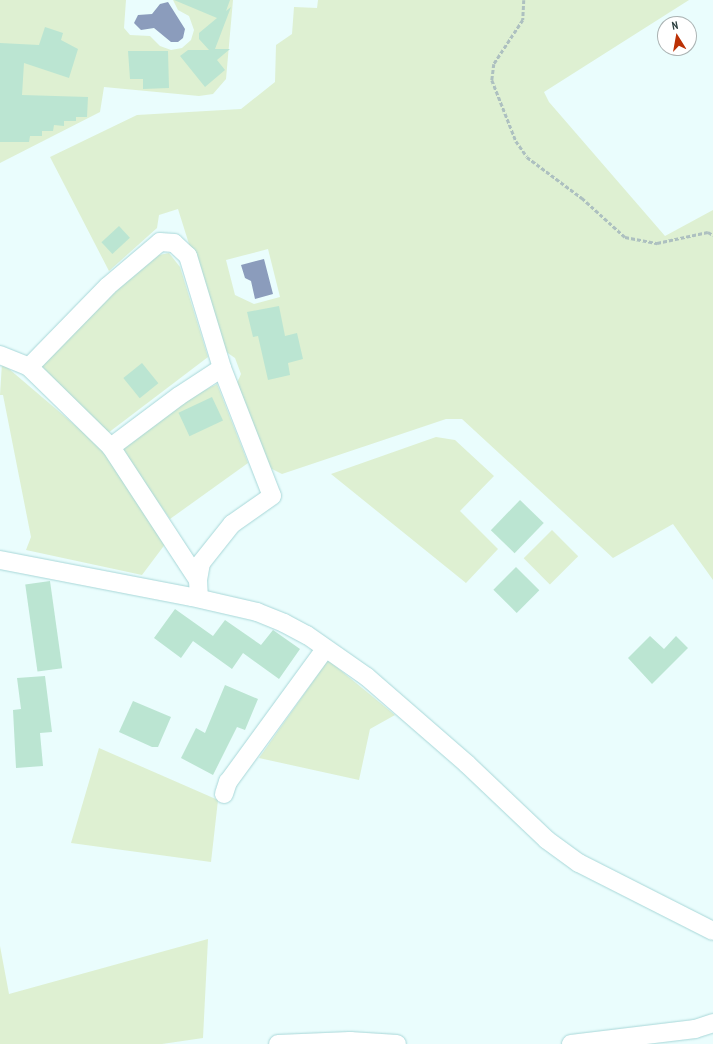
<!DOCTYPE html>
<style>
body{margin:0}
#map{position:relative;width:713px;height:1044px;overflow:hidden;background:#eafdfd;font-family:"PT Sans Narrow",sans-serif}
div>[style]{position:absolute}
.green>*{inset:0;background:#def0d2;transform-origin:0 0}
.water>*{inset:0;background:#8b9cbc}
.building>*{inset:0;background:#bbe5d2;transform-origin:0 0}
.path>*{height:2.5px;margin-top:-1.25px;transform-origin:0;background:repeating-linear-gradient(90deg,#adc0c0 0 4px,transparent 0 6px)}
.roads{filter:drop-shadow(0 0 1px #a8d7d8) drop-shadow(0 0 1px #a8d7d8)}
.minor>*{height:18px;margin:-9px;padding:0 9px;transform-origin:9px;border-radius:9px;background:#fff}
span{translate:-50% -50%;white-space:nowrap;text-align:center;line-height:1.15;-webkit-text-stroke:3px #fff;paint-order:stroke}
.north{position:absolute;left:657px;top:16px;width:40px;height:40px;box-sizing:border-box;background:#fff;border:1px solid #abb3b3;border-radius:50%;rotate:349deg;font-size:11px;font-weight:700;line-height:16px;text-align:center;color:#2d4040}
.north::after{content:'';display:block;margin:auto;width:14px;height:18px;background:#bb3105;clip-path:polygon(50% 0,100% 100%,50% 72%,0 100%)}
</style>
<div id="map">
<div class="green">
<div style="clip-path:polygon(0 0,126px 0,124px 28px,130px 35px,150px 36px,160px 46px,171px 50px,182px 48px,191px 40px,194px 30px,189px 16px,178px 10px,173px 0,233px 0,226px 79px,213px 94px,199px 96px,104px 87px,100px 112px,0 163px)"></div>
<div style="clip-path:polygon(evenodd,318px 0,689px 0,544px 92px,549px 102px,665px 236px,713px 210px,713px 580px,673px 524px,613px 558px,462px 419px,446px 419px,282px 474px,270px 468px,237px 383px,241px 374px,235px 358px,222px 349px,178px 209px,159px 215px,157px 228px,109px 271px,50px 157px,137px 115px,241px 109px,275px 82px,276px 45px,292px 34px,294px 7px,317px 8px,318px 0,268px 249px,280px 297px,254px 304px,235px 295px,226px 260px,268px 249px)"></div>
<div style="clip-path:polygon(169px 253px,180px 267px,208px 357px,108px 433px,41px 366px,116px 291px,159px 255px)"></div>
<div style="clip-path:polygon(2px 363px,103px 449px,166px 543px,142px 575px,26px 550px,31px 537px,3px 395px,0 395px)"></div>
<div style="clip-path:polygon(217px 384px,248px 463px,170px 519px,120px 449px,180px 402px)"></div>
<div style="clip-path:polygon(436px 437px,455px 440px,494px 476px,460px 511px,498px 549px,466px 583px,331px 474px)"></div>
<div style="left:552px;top:530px;width:37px;height:40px;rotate:45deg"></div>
<div style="clip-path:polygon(328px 660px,395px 715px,370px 729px,359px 780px,259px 758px)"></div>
<div style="clip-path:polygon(99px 748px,218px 800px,211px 862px,71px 843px)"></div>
<div style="clip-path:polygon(208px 939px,203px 1038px,162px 1044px,0 1044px,0 946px,9px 994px)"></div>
</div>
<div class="water">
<div style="clip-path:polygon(168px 2px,185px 29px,183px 38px,178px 42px,171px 42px,154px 28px,141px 30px,134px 23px,138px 15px,152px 14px,160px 4px)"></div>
<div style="clip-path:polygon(264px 259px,273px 294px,255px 299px,251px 281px,245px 278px,241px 265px)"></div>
</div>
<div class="building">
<div style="clip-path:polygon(174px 0,230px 0,226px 11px,231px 7px,215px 49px,230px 49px,217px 60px,225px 70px,205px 87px,180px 56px,188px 50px,209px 50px,199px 39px,199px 33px,217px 18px)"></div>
<div style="clip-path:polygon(45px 27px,63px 33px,61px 40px,78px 49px,69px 78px,24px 63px,22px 95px,88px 97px,87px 117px,76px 117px,76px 121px,64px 121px,64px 126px,54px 125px,53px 131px,42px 131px,42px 136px,30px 136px,29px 142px,0 142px,0 43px,39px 45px)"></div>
<div style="clip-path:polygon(128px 51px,168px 51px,169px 88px,143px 89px,143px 79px,130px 79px)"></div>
<div style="left:119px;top:226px;width:16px;height:24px;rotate:47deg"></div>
<div style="clip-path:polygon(279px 306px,285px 336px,297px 333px,303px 359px,288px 363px,290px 375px,268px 380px,258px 336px,253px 337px,247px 312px)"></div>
<div style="left:142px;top:363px;width:26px;height:24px;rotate:51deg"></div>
<div style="left:212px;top:397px;width:26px;height:37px;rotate:65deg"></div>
<div style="left:520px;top:500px;width:33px;height:42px;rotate:44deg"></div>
<div style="left:516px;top:567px;width:33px;height:32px;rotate:45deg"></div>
<div style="left:50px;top:581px;width:88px;height:25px;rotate:82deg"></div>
<div style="clip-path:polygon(175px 609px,213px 636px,225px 620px,261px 645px,273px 630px,300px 649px,279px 679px,243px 653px,232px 669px,193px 641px,181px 658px,154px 638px)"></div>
<div style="clip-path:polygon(650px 636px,664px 649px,676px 636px,688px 648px,652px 684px,628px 658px)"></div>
<div style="clip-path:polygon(45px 676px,52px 732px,40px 733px,43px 766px,16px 768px,13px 710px,21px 709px,17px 678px)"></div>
<div style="clip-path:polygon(225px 685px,258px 699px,245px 730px,237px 727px,213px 775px,181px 758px,196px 728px,205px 733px)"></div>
<div style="clip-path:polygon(133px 701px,171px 717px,158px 747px,152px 747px,119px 732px)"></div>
</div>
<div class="path">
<div style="left:524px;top:0;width:20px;rotate:93deg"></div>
<div style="left:523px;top:20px;width:53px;rotate:123.4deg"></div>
<div style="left:494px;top:64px;width:16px;rotate:97deg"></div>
<div style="left:492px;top:80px;width:66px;rotate:68.5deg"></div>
<div style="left:516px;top:141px;width:19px;rotate:55deg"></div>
<div style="left:527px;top:157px;width:69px;rotate:36.7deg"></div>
<div style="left:582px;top:198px;width:58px;rotate:42.2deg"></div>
<div style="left:625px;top:237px;width:33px;rotate:11deg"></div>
<div style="left:657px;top:243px;width:52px;rotate:-12.2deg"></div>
<div style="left:708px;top:232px;width:6px;rotate:31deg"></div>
</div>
<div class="roads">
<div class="minor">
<div style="left:0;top:355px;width:31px;rotate:22deg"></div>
<div style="left:29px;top:367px;width:115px;rotate:44.3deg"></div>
<div style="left:29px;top:367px;width:113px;rotate:-45.7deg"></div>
<div style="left:108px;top:286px;width:68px;rotate:-40.2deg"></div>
<div style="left:160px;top:242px;width:14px;rotate:4deg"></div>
<div style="left:174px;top:243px;width:19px;rotate:43deg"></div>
<div style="left:188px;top:256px;width:117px;rotate:73.1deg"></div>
<div style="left:222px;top:368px;width:137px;rotate:68.7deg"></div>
<div style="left:272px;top:496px;width:49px;rotate:145deg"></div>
<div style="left:232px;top:524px;width:50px;rotate:128.5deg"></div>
<div style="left:201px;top:563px;width:17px;rotate:100deg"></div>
<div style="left:198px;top:580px;width:18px;rotate:87deg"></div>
<div style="left:0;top:560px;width:196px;rotate:10.9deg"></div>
<div style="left:192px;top:597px;width:67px;rotate:13deg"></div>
<div style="left:257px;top:612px;width:29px;rotate:22deg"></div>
<div style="left:284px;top:623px;width:26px;rotate:28deg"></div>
<div style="left:307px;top:635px;width:73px;rotate:35deg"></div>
<div style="left:367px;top:677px;width:133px;rotate:41deg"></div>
<div style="left:467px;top:764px;width:110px;rotate:43.5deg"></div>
<div style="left:547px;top:840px;width:39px;rotate:36deg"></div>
<div style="left:579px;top:863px;width:150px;rotate:26.9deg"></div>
<div style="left:198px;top:580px;width:159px;rotate:-123.2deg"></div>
<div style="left:111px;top:447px;width:85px;rotate:-36.9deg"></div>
<div style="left:179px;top:396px;width:51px;rotate:-33.1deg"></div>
<div style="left:224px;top:794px;width:13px;rotate:-72deg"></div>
<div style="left:228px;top:782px;width:165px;rotate:-53.9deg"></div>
<div style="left:278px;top:1044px;width:72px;rotate:-2.4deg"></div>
<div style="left:350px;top:1041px;width:47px;rotate:3.7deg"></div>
<div style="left:571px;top:1044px;width:125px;rotate:-6.9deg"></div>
<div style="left:695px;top:1029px;width:19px;rotate:-18deg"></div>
</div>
</div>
<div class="north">N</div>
</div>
